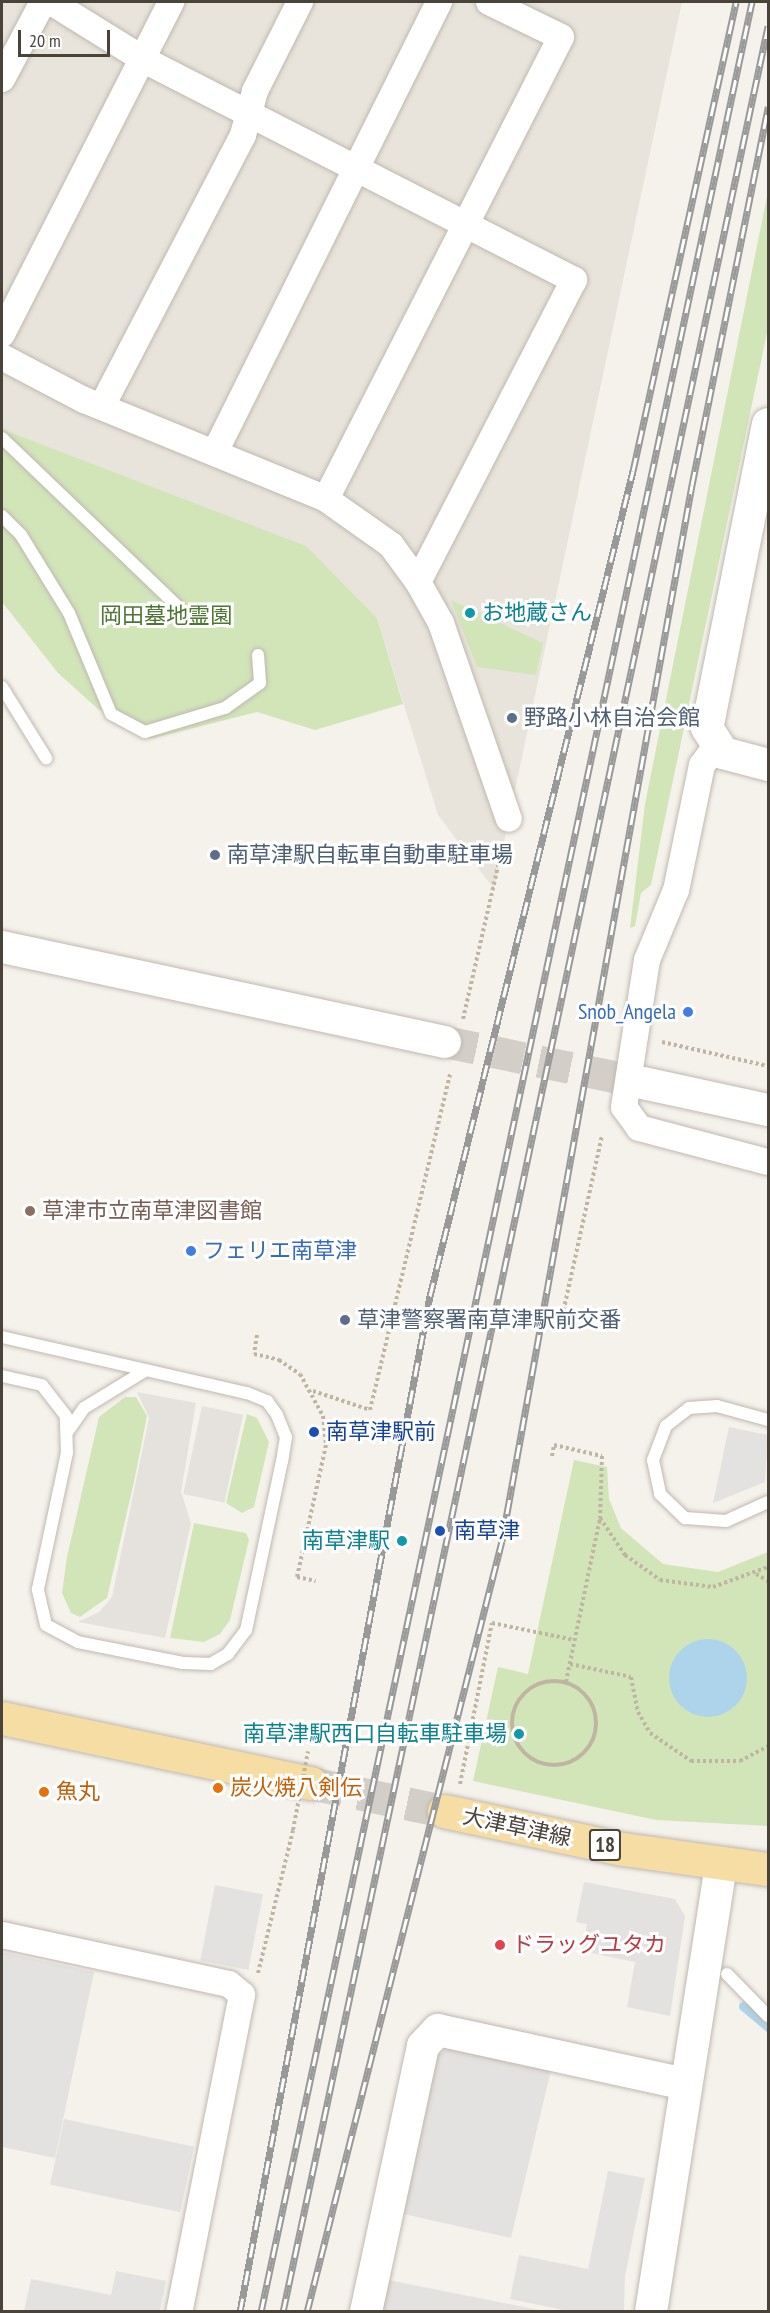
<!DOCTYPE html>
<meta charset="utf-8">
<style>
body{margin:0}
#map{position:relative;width:770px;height:2313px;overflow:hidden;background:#f5f2ec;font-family:"PT Sans Narrow","Noto Sans JP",sans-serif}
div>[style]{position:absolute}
.residential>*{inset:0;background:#e8e4db}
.industrial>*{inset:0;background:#e5e1dd;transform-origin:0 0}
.green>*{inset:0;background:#d2e5b9}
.parking>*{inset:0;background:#e4e2e0;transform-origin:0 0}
.water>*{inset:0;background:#aed4eb}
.round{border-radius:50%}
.stream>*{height:9px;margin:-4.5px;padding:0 4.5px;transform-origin:4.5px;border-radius:4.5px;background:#aed4eb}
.tertiary-tunnel>*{height:32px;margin-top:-16px;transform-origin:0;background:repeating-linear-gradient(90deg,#d3cfc8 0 32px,transparent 0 48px)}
.primary-tunnel>*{height:33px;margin-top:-16.5px;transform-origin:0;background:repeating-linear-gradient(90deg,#d3cfc8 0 33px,transparent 0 49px)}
.path>*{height:4px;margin-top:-2px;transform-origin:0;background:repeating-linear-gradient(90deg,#c0b5a2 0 3px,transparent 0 6px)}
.path>.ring{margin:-2px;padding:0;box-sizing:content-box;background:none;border:4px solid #c0b5a2;border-radius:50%}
.roads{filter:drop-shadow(0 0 2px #c0b9af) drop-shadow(0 0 2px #c0b9af)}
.service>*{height:12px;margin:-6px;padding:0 6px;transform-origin:6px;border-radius:6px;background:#fff}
.minor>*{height:26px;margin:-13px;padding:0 13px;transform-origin:13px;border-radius:13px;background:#fff}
.tertiary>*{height:32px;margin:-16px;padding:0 16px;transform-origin:16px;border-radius:16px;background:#fff}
.primary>*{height:33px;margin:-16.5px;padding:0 16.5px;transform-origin:16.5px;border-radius:16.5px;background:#f6dda4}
.rail>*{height:7px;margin-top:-3.5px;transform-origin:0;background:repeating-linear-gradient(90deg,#fff 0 14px,#999 0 28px);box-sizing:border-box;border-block:2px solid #999}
.path-bridge>*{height:4px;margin-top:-2px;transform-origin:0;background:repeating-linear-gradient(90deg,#c0b5a2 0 3px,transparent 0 6px)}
.dots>*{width:16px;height:16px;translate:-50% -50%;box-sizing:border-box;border:3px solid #fff;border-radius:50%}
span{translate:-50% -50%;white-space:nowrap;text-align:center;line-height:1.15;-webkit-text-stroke:6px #fff;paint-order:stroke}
.shield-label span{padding:2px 4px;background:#fff;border:2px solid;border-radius:4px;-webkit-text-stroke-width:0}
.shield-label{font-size:21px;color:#49433a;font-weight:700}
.culture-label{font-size:22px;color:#0d838f}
.left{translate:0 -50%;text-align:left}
.right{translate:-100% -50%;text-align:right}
.park-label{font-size:22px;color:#4d7731}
.service-label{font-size:22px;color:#4e5e75}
.shop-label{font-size:22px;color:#366cbe}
.education-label{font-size:22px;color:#785e54}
.transit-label{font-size:22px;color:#164399}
.food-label{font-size:22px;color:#c56008}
.street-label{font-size:22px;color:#49433a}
.health-label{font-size:22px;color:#be3a42}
.frame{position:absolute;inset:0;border:3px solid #49433a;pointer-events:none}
.scale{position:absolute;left:18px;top:30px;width:92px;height:27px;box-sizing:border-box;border:3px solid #49433a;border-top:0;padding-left:8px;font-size:18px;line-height:21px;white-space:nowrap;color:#49433a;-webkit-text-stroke:4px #fff;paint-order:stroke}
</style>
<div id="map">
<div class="residential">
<div style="clip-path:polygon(2px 2px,682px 2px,494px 889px,438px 815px,377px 618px,306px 547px,2px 429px)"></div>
</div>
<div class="industrial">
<div style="clip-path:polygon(137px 1392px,196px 1403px,181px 1492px,191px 1523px,165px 1638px,78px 1622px,99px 1612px,112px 1597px,149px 1418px)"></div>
<div style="left:202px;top:1406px;width:42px;height:90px;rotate:12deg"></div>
</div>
<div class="green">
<div style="clip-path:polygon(768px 191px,768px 328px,651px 885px,641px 893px,635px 926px,630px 928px,645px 804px)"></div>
<div style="clip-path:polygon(2px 429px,306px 546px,377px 618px,403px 704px,315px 730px,257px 712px,150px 739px,98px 709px,58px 673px,2px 602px)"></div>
<div style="clip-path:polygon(451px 600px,543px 643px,536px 675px,477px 667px)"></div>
<div style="clip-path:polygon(125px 1397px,136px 1397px,147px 1416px,134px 1482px,107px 1598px,80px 1617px,71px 1613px,62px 1593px,67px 1557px,99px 1417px)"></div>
<div style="clip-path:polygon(247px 1414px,257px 1418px,269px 1442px,254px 1507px,242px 1513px,226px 1503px)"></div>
<div style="clip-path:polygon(574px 1460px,607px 1467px,609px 1499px,621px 1528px,663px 1564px,718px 1572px,768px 1552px,768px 1826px,656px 1820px,473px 1781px,498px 1667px,528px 1674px)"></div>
<div style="clip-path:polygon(194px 1523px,246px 1533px,249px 1540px,230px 1620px,220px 1634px,204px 1642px,170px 1638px)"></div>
</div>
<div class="parking">
<div style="clip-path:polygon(729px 1427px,768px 1435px,765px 1482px,713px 1503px)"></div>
<div style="clip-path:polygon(584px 1882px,675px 1899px,685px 1916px,670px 2016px,627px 2007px,635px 1962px,581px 1951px,587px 1924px,576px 1922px)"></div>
<div style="left:215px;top:1885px;width:49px;height:77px;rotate:11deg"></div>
<div style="clip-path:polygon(2px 1952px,94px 1972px,55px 2158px,2px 2147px)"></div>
<div style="clip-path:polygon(450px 2047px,551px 2070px,511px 2238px,399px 2213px,436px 2057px)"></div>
<div style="left:64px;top:2119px;width:133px;height:67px;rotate:12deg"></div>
<div style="clip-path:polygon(608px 2171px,645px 2178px,625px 2276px,624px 2311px,568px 2311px,510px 2299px,519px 2255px,588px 2269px)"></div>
<div style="clip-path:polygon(116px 2271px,166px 2281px,160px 2311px,24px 2311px,31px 2279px,111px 2295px)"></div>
<div style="clip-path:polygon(388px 2280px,544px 2311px,381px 2312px)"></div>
</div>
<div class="water">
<div class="round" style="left:669px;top:1639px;width:78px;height:78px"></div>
</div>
<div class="stream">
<div style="left:743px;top:2006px;width:33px;rotate:40deg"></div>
</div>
<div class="tertiary-tunnel">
<div style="left:445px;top:1042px;width:202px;rotate:11.7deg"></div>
</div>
<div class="primary-tunnel">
<div style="left:311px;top:1783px;width:136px;rotate:11.9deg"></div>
</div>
<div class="path">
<div style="left:463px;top:1019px;width:179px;rotate:-77.1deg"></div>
<div style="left:662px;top:1042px;width:109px;rotate:12.8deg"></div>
<div style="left:561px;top:1322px;width:191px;rotate:-77.6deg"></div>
<div style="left:257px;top:1335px;width:19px;rotate:99deg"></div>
<div style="left:254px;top:1354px;width:26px;rotate:13deg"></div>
<div style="left:279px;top:1360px;width:25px;rotate:34deg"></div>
<div style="left:300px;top:1374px;width:48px;rotate:61.3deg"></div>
<div style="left:323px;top:1416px;width:29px;rotate:84deg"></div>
<div style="left:326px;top:1445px;width:135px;rotate:102.4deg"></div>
<div style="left:297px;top:1577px;width:19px;rotate:12deg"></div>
<div style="left:313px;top:1391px;width:60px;rotate:18.4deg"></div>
<div style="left:370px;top:1410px;width:346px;rotate:-76.6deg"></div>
<div style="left:552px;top:1456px;width:11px;rotate:-80deg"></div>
<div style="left:554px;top:1445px;width:49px;rotate:12.9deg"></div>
<div style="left:602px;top:1456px;width:62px;rotate:91.8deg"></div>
<div style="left:600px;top:1518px;width:45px;rotate:56deg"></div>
<div style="left:625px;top:1555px;width:43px;rotate:35.5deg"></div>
<div style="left:660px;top:1580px;width:53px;rotate:7.5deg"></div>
<div style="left:713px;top:1587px;width:59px;rotate:-20deg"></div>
<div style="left:756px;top:1574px;width:14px;rotate:30deg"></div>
<div style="left:570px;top:1664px;width:62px;rotate:12deg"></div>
<div style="left:631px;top:1677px;width:36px;rotate:79deg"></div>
<div style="left:638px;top:1712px;width:24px;rotate:60deg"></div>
<div style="left:650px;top:1733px;width:50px;rotate:34.3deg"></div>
<div style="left:691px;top:1761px;width:49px"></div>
<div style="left:740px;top:1761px;width:32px;rotate:-28deg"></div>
<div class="ring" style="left:512px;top:1681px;width:80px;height:80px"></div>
<div style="left:566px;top:1682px;width:167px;rotate:-78.3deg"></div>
<div style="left:460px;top:1784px;width:164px;rotate:-78.8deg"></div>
<div style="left:492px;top:1623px;width:84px;rotate:11.7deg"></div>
<div style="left:258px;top:1973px;width:147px;rotate:-76.2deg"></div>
</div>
<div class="roads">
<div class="service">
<div style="left:2px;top:438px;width:245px;rotate:43.8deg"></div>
<div style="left:2px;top:516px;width:27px;rotate:45deg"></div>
<div style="left:21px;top:535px;width:92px;rotate:58.4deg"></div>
<div style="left:69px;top:613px;width:109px;rotate:67.4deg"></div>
<div style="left:111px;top:714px;width:38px;rotate:28deg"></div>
<div style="left:145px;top:732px;width:84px;rotate:-16.7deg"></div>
<div style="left:225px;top:708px;width:43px;rotate:-35.5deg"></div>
<div style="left:260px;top:683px;width:28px;rotate:-94deg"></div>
<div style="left:2px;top:687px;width:84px;rotate:58.2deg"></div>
<div style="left:2px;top:1337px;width:251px;rotate:12.9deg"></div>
<div style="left:247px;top:1393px;width:22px;rotate:22deg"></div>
<div style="left:267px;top:1401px;width:17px;rotate:54deg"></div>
<div style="left:277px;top:1415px;width:24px;rotate:68deg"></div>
<div style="left:286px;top:1437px;width:24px;rotate:99deg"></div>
<div style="left:282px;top:1461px;width:173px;rotate:102deg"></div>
<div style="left:246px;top:1630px;width:30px;rotate:127deg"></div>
<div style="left:228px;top:1654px;width:20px;rotate:150deg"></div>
<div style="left:211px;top:1664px;width:28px;rotate:-178deg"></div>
<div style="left:183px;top:1663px;width:107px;rotate:-168.7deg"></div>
<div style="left:78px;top:1642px;width:36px;rotate:-152deg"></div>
<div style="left:46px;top:1625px;width:37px;rotate:-103deg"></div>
<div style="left:38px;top:1589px;width:139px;rotate:-78deg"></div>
<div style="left:67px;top:1453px;width:37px;rotate:-92deg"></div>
<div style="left:66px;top:1416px;width:39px;rotate:-128deg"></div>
<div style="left:42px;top:1385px;width:41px;rotate:-167.3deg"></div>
<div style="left:768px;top:1420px;width:53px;rotate:-164.6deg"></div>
<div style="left:717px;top:1406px;width:28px;rotate:176deg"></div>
<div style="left:689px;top:1408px;width:29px;rotate:142deg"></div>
<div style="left:666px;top:1426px;width:36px;rotate:111deg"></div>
<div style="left:653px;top:1460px;width:35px;rotate:78deg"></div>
<div style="left:660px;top:1494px;width:35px;rotate:44deg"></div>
<div style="left:685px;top:1518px;width:41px;rotate:4.2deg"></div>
<div style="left:726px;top:1521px;width:46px;rotate:-24.3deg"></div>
<div style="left:68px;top:1431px;width:28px;rotate:-55deg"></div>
<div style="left:84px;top:1408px;width:69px;rotate:-31.4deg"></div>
<div style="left:727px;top:1974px;width:59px;rotate:45.7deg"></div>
</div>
<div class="minor">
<div style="left:2px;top:79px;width:87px;rotate:-62deg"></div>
<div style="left:2px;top:334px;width:373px;rotate:-63deg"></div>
<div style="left:2px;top:357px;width:93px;rotate:27.7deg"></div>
<div style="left:84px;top:400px;width:261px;rotate:22.2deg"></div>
<div style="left:326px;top:499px;width:80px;rotate:35.3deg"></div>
<div style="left:391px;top:545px;width:46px;rotate:53.9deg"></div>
<div style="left:418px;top:582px;width:340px;rotate:-62.7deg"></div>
<div style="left:574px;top:280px;width:484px;rotate:-152.9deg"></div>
<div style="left:143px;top:59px;width:108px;rotate:-148.2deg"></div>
<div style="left:102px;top:406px;width:305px;rotate:-62.5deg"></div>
<div style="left:243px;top:135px;width:46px;rotate:-74.7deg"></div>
<div style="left:255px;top:91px;width:100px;rotate:-63.2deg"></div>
<div style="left:215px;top:452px;width:503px;rotate:-63.54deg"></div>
<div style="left:326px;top:499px;width:518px;rotate:-63.04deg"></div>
<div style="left:561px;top:37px;width:80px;rotate:-154.1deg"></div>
<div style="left:418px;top:582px;width:47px;rotate:60.7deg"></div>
<div style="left:441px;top:623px;width:207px;rotate:70.9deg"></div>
<div style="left:716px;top:746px;width:24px;rotate:126deg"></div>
<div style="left:702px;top:765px;width:128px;rotate:101.7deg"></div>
<div style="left:676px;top:890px;width:76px;rotate:112.5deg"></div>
<div style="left:647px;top:960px;width:149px;rotate:98.9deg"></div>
<div style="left:624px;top:1107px;width:26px;rotate:54deg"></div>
<div style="left:639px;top:1128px;width:133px;rotate:14.8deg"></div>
<div style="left:2px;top:1935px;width:232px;rotate:12.2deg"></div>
<div style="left:229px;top:1984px;width:17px;rotate:40deg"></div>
<div style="left:242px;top:1995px;width:323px;rotate:101.2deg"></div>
</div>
<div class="tertiary">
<div style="left:768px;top:424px;width:310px;rotate:101.3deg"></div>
<div style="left:707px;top:728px;width:30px;rotate:57deg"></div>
<div style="left:723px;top:753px;width:47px;rotate:14.9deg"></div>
<div style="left:2px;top:947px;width:453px;rotate:12.1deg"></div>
<div style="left:643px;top:1083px;width:128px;rotate:12.2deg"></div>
<div style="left:366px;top:2312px;width:272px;rotate:-77.9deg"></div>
<div style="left:423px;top:2046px;width:22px;rotate:-47deg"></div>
<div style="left:438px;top:2030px;width:253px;rotate:12.3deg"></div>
<div style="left:651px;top:2312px;width:450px;rotate:-81.1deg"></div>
</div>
<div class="primary">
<div style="left:2px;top:1718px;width:316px;rotate:11.9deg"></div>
<div style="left:444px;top:1811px;width:183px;rotate:12deg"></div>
<div style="left:623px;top:1849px;width:146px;rotate:7.9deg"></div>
</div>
</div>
<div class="rail">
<div style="left:240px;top:2312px;width:1034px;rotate:-79.41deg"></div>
<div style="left:430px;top:1296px;width:850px;rotate:-76.18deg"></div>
<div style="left:633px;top:471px;width:480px;rotate:-77.6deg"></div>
<div style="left:261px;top:2312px;width:2362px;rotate:-78deg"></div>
<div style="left:283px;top:2312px;width:2337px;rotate:-78.02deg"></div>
<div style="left:307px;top:2312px;width:795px;rotate:-75.81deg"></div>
<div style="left:502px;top:1541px;width:1073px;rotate:-79.8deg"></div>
<div style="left:692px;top:485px;width:386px;rotate:-78.6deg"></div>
</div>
<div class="path-bridge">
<div style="left:293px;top:1830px;width:80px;rotate:-79.2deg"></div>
</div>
<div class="dots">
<div style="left:470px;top:613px;background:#0f9aa8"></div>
<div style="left:512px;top:718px;background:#5c6f8a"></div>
<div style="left:215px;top:855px;background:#5c6f8a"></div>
<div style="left:688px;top:1012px;background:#3f7fe0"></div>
<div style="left:30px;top:1211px;background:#8d6e63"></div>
<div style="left:191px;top:1251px;background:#3f7fe0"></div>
<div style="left:345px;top:1320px;background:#5c6f8a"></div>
<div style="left:314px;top:1432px;background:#1a4fb4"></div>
<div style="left:440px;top:1531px;background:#1a4fb4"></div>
<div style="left:402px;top:1541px;background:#0f9aa8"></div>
<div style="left:519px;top:1734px;background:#0f9aa8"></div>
<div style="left:218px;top:1788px;background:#e8710a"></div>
<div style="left:44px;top:1792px;background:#e8710a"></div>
<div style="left:500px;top:1945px;background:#e0444e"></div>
</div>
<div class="shield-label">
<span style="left:605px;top:1845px">18</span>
</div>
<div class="culture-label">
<span class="left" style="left:482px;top:613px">お地蔵さん</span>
<span class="right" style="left:390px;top:1541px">南草津駅</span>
<span class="right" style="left:507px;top:1734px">南草津駅西口自転車駐車場</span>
</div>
<div class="park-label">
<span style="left:166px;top:616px">岡田墓地霊園</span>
</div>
<div class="service-label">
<span class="left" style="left:524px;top:718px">野路小林自治会館</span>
<span class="left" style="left:227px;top:855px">南草津駅自転車自動車駐車場</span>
<span class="left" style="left:357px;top:1320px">草津警察署南草津駅前交番</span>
</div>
<div class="shop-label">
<span class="right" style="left:676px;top:1012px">Snob_Angela</span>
<span class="left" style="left:203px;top:1251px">フェリエ南草津</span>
</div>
<div class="education-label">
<span class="left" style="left:42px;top:1211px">草津市立南草津図書館</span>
</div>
<div class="transit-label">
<span class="left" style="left:326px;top:1432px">南草津駅前</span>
<span class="left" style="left:454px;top:1531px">南草津</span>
</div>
<div class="food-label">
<span class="left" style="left:230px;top:1788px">炭火焼八剣伝</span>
<span class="left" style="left:56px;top:1792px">魚丸</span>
</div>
<div class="street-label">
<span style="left:517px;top:1827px;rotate:12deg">大津草津線</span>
</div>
<div class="health-label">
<span class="left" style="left:512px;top:1945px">ドラッグユタカ</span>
</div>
<div class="frame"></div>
<div class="scale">20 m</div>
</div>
